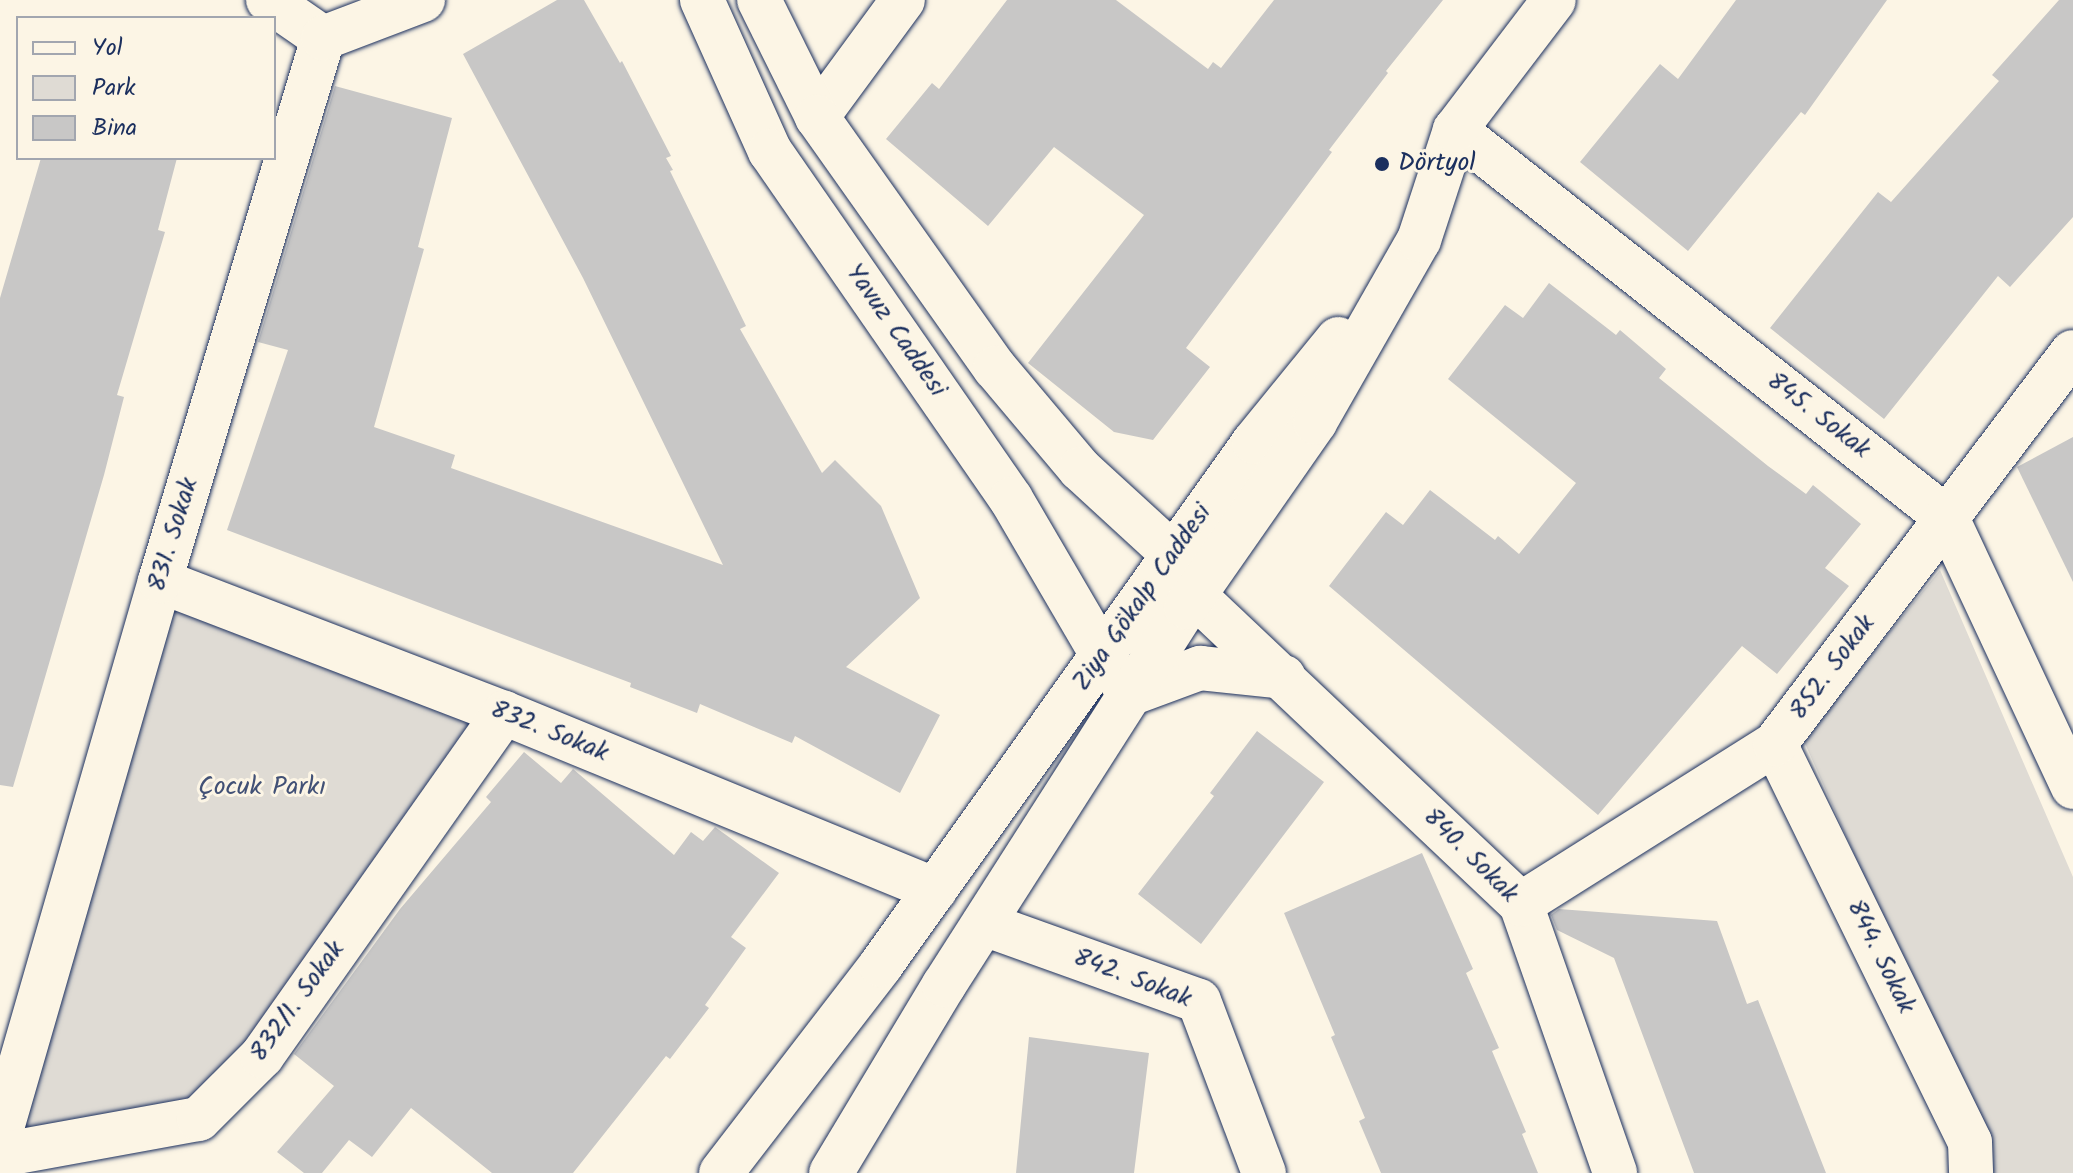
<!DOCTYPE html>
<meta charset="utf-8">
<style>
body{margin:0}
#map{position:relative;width:2073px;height:1173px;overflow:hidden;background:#fcf5e5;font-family:Kalam,sans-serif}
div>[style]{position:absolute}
.green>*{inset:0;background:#dfdbd4}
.building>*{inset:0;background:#c8c7c6}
.roads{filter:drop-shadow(0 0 2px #1b2f5e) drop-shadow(0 0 2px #1b2f5e)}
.street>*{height:44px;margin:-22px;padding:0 22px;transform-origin:22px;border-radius:22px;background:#fcf5e5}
.secondary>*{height:44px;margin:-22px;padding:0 22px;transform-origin:22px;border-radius:22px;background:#fcf5e5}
.dots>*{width:22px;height:22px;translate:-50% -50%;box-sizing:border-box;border:4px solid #fcf5e5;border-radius:50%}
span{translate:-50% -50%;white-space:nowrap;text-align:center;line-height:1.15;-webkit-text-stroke:6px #fcf5e5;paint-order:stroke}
.poi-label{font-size:26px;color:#1b2f5e}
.left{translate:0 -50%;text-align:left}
.street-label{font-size:26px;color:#1b2f5e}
.park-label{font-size:26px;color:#425176}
.legend{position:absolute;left:16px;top:16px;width:260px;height:144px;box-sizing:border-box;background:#fcf5e5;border:2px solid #a2a6af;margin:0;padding:10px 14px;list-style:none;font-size:24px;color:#1b2f5e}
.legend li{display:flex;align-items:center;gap:16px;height:40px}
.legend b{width:40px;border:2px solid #a2a6af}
</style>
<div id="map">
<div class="green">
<div style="clip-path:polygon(1940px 570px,2073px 877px,2073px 1173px,1983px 1173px,1982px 1142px,1803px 739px)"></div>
<div style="clip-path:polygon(160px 581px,504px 713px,199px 1119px,0 1135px)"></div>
</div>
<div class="building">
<div style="clip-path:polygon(557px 0,584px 0,620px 63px,622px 61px,671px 156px,666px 158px,673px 170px,670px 171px,746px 326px,740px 329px,822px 473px,835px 460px,881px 506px,920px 598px,846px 667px,940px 715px,900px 793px,795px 736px,792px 743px,700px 704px,697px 713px,630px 687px,631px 683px,227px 530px,288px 350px,258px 342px,335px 86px,452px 118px,418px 247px,424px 249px,374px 427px,455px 455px,451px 468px,723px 565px,583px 278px,463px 54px)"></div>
<div style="clip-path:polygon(1007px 0,1116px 0,1208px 69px,1213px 62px,1221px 68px,1274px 0,1443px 0,1386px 71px,1388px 73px,1329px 150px,1332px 152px,1186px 348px,1210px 367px,1153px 440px,1114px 432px,1028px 363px,1144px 215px,1054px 147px,988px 226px,886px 139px,932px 83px,939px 89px)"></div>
<div style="clip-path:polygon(1736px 0,1887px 0,1805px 115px,1801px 112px,1688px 251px,1580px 162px,1660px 64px,1678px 79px)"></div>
<div style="clip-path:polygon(2059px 0,2073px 0,2073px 217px,2010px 287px,1998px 276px,1884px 419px,1770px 328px,1878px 192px,1891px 202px,1999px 81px,1992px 75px)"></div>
<div style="clip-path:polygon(41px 158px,177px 158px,158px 230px,165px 232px,117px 395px,124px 397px,104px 475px,13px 787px,0 785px,0 298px)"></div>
<div style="clip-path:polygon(1549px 283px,1616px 335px,1620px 330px,1666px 369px,1659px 378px,1768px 466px,1806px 494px,1813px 485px,1861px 524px,1825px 568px,1849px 586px,1777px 674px,1742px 646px,1598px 815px,1329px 586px,1386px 512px,1403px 525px,1430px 490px,1495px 540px,1498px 536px,1519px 554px,1576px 483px,1448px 379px,1505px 305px,1523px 318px)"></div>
<div style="clip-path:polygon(2073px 437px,2073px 582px,2017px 467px)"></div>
<div style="clip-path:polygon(1257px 731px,1324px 782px,1201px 944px,1138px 894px,1214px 796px,1210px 793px)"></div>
<div style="clip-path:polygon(524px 752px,561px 783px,573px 769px,674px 855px,691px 832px,703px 841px,715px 827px,779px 873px,731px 937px,746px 948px,705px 1005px,709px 1008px,670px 1059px,666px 1056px,573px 1173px,492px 1173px,411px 1108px,372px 1157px,349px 1140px,322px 1173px,304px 1173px,277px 1152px,334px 1086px,294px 1054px,400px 909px,491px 802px,486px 797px)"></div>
<div style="clip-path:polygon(1422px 853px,1473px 969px,1466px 973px,1499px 1048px,1492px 1051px,1526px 1132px,1522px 1134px,1538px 1173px,1381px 1173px,1359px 1121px,1365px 1118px,1331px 1037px,1335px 1035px,1284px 913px)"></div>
<div style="clip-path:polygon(1559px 909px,1717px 921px,1747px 1004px,1758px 1000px,1826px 1173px,1694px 1173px,1614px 958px,1557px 930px,1551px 915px)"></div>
<div style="clip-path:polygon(1029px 1037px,1149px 1053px,1134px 1173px,1016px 1173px)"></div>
</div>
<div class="roads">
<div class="street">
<div style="left:268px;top:0;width:67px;rotate:34.6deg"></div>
<div style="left:817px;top:117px;width:145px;rotate:-53.7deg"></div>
<div style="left:1455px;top:130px;width:627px;rotate:38.26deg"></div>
<div style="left:1947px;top:518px;width:297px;rotate:64.9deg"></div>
<div style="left:1177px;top:561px;width:38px;rotate:63deg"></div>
<div style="left:1194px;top:595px;width:450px;rotate:43.4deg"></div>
<div style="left:1521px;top:904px;width:285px;rotate:70.7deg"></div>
<div style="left:160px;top:581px;width:368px;rotate:21deg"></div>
<div style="left:504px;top:713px;width:466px;rotate:22.3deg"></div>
<div style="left:1117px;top:675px;width:23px;rotate:56deg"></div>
<div style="left:1130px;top:694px;width:75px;rotate:-20.4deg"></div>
<div style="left:1200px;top:668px;width:84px;rotate:6.1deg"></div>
<div style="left:1775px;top:744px;width:443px;rotate:63.9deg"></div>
<div style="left:1970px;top:1142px;width:31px;rotate:88deg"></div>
<div style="left:1521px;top:904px;width:300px;rotate:-32.2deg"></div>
<div style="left:1775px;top:744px;width:492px;rotate:-52.8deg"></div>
<div style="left:984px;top:924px;width:228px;rotate:19.7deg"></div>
<div style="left:1199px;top:1001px;width:184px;rotate:69.3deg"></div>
<div style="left:0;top:1135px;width:577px;rotate:-73.89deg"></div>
<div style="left:160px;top:581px;width:567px;rotate:-73.29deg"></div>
<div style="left:323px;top:38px;width:107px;rotate:-20.8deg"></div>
<div style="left:0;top:1155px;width:202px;rotate:-10.3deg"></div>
<div style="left:199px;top:1119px;width:89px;rotate:-45deg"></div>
<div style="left:262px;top:1056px;width:420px;rotate:-54.8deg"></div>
</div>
<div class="secondary">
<div style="left:702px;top:0;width:166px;rotate:65.8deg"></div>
<div style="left:770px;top:151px;width:423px;rotate:55.3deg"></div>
<div style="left:1011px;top:499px;width:181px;rotate:59.7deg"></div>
<div style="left:759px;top:0;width:131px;rotate:63.6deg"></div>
<div style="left:817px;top:117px;width:308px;rotate:54.7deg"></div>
<div style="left:995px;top:368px;width:132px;rotate:49.9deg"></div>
<div style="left:1080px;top:469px;width:127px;rotate:42.5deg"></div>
<div style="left:721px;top:1173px;width:262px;rotate:-52.4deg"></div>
<div style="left:881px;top:965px;width:642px;rotate:-54.5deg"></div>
<div style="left:1254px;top:442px;width:133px;rotate:-50.8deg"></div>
<div style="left:831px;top:1173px;width:219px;rotate:-59deg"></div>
<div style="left:944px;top:985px;width:449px;rotate:-57.4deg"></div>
<div style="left:1186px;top:607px;width:226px;rotate:-55.1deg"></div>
<div style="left:1315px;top:422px;width:210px;rotate:-60.3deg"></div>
<div style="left:1419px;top:240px;width:116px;rotate:-71.9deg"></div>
<div style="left:1455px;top:130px;width:163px;rotate:-52.7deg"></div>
</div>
</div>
<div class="dots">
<div style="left:1382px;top:164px;background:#1b2f5e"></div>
</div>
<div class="poi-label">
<span class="left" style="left:1398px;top:164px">Dörtyol</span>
</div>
<div class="street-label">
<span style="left:895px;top:331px;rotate:55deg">Yavuz Caddesi</span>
<span style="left:1818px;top:416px;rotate:38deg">845. Sokak</span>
<span style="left:174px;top:535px;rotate:-73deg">831. Sokak</span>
<span style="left:1143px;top:598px;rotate:-55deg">Ziya Gökalp Caddesi</span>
<span style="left:1833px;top:668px;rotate:-53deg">852. Sokak</span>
<span style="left:549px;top:732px;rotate:22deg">832. Sokak</span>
<span style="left:1470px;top:856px;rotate:45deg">840. Sokak</span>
<span style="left:1880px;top:957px;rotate:64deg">844. Sokak</span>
<span style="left:1132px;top:979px;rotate:21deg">842. Sokak</span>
<span style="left:298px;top:1002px;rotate:-54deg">832/1. Sokak</span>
</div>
<div class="park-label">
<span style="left:262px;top:788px">Çocuk Parkı</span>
</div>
<ul class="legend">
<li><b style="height:10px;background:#fcf5e5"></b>Yol</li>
<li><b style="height:22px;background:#dfdbd4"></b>Park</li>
<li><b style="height:22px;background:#c8c7c6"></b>Bina</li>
</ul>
</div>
